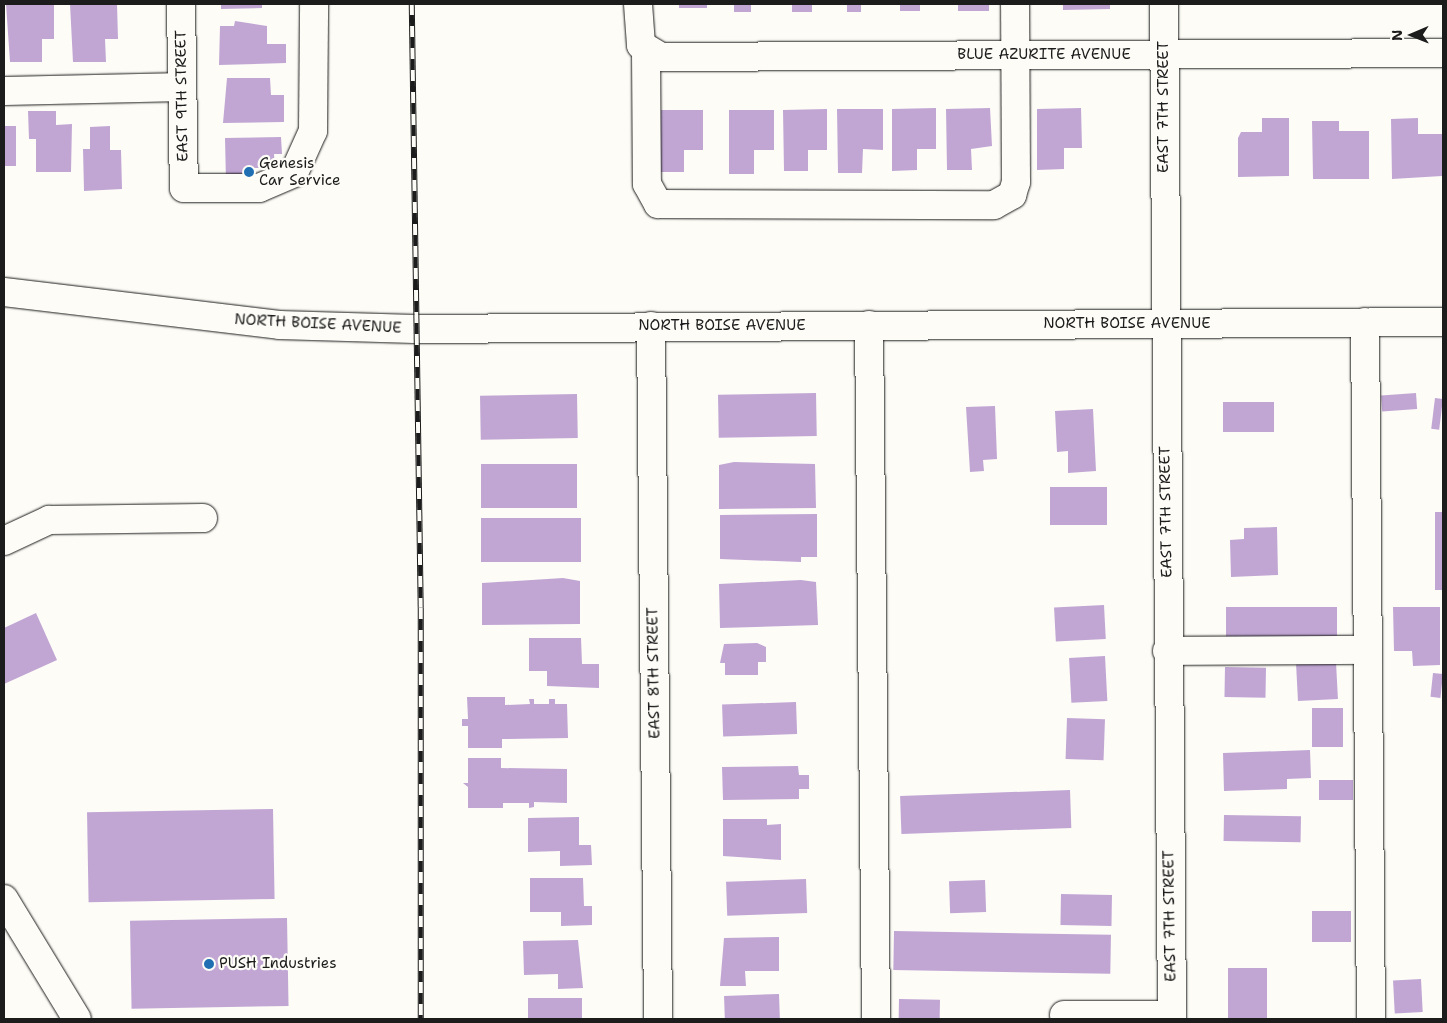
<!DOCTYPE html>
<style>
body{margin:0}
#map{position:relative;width:1447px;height:1023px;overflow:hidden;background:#fdfcf7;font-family:"Shantell Sans",sans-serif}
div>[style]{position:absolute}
.building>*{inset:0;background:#c1a6d4;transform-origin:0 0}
.roads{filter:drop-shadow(0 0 1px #1c1c1c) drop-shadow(0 0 1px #1c1c1c)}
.minor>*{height:28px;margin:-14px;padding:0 14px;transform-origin:14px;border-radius:14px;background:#fdfcf7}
.rail>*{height:5.5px;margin-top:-2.75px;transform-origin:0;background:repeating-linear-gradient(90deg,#fdfcf7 0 11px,#1c1c1c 0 22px);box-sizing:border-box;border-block:1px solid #1c1c1c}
.dots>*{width:14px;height:14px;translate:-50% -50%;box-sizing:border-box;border:2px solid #fdfcf7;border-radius:50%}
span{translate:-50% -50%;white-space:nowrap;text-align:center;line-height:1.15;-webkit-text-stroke:4.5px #fdfcf7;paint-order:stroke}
.street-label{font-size:15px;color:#1c1c1c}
.poi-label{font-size:15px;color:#1c1c1c}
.left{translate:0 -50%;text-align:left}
.frame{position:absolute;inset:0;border:5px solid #1c1c1c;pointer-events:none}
.north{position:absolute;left:1387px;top:10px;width:50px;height:50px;-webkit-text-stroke:4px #fdfcf7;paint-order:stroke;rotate:269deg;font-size:14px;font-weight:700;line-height:20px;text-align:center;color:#1c1c1c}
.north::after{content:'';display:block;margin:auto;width:18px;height:22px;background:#1c1c1c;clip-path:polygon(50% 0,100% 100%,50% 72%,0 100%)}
</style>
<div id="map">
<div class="building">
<div style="clip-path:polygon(6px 4px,54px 4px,54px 39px,42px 39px,42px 62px,10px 62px)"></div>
<div style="clip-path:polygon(70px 4px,117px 4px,118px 39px,105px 39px,106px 62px,73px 62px)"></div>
<div style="clip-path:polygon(221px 4px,262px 4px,262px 8px,221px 9px)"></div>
<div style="left:679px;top:4px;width:28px;height:4px"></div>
<div style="left:734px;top:4px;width:17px;height:8px"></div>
<div style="left:792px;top:4px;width:20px;height:8px"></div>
<div style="left:847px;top:4px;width:14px;height:8px"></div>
<div style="left:900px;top:4px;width:20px;height:7px"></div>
<div style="left:958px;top:4px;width:31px;height:7px"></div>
<div style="clip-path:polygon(1063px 4px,1110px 4px,1110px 9px,1063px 10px)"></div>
<div style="clip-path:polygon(235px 21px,267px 26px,267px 44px,286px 44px,286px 63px,219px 65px,220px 26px,234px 26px)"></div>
<div style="clip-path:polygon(227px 78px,270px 78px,271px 95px,284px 95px,284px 122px,223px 123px)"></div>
<div style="clip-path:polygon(936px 108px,936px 149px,917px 149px,917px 170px,892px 171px,892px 109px)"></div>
<div style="clip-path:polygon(990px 108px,992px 146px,971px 149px,972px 170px,947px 170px,946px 109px)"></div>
<div style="clip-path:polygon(1081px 108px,1082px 148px,1064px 148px,1064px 169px,1037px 170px,1037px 109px)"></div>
<div style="clip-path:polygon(827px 109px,827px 150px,808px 150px,808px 171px,784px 171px,783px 110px)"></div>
<div style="clip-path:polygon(837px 109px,883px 109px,883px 150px,863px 149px,862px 173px,838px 173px)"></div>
<div style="clip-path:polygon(659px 110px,703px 110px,703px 150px,684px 150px,684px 172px,660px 172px)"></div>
<div style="clip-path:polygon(729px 110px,774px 110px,774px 150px,754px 150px,754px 174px,729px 174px)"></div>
<div style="clip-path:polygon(28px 111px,56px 111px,56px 125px,72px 124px,71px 172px,36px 172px,36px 139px,29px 139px)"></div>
<div style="clip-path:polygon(1262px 118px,1289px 118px,1289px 176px,1238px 177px,1238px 138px,1241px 132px,1262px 132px)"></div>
<div style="clip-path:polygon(1418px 118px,1418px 134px,1442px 134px,1442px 176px,1392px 179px,1391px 119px)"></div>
<div style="clip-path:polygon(1312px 121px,1339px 121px,1339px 131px,1369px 131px,1369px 179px,1313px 179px)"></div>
<div style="left:4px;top:126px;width:12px;height:40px"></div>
<div style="clip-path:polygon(110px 126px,110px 150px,121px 150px,122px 189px,84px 191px,83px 149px,90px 149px,90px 127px)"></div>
<div style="clip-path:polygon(281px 137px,282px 154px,274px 154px,275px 168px,254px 168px,254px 182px,226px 183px,225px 138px)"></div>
<div style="left:816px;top:393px;width:43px;height:98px;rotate:89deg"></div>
<div style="left:1416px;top:393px;width:16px;height:35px;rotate:86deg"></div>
<div style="left:577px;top:394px;width:44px;height:97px;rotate:89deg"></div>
<div style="left:1435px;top:398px;width:8px;height:31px;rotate:7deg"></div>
<div style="left:1223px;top:402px;width:51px;height:30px"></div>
<div style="clip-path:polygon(995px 406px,997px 459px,983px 460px,984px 471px,970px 472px,966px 407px)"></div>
<div style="clip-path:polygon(1093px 409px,1096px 471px,1068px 473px,1068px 451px,1057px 452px,1055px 411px)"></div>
<div style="clip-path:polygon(734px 462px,815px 464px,816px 508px,719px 509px,719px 465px)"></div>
<div style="left:577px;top:464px;width:44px;height:96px;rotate:90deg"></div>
<div style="left:1050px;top:487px;width:57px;height:38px"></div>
<div style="left:1435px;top:512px;width:8px;height:78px"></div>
<div style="clip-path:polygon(817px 514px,817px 557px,801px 557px,801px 562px,720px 559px,720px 515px)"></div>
<div style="left:581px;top:518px;width:44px;height:100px;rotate:90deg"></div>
<div style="clip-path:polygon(1277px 527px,1278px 575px,1231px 577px,1230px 540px,1244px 539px,1244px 528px)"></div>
<div style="clip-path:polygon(563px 578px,580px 581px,580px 624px,482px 625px,482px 583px)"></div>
<div style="clip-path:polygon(801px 580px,816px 582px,818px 625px,720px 628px,719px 584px)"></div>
<div style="left:1104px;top:605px;width:34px;height:50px;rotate:87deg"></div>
<div style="left:1226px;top:607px;width:111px;height:36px"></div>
<div style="clip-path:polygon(1393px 607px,1440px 607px,1440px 665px,1413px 666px,1412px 651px,1394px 651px)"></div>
<div style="clip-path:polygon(36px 613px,57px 660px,4px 684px,4px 628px)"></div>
<div style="clip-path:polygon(529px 638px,581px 638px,582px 664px,599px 664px,599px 688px,547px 686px,547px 671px,529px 671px)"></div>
<div style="clip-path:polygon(757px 643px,766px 647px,766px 662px,758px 662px,758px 675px,725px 675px,725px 663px,720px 663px,724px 644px)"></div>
<div style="left:1105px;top:656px;width:45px;height:36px;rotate:87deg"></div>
<div style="left:1336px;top:662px;width:37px;height:40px;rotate:87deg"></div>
<div style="left:1225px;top:667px;width:41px;height:30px;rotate:1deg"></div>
<div style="left:1433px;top:673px;width:10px;height:24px;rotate:6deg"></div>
<div style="clip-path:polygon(467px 697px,505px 697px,505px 705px,530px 704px,529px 699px,534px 699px,534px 704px,549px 704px,549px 699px,555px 699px,555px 704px,567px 704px,568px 738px,502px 739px,502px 748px,468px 748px,468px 726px,462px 726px,462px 719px,468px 719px)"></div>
<div style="left:796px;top:702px;width:32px;height:74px;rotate:88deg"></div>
<div style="left:1312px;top:708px;width:31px;height:39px"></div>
<div style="left:1067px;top:718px;width:38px;height:41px;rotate:2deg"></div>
<div style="clip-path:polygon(1310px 750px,1311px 778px,1287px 779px,1287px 789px,1224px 791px,1223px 753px)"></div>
<div style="clip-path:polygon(468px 758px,501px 758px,501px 768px,567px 769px,567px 803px,534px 802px,534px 807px,529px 808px,529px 803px,503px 803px,503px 808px,468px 808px,468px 787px,463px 783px,468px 783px)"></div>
<div style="clip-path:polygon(798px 766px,799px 775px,809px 775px,809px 789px,799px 789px,799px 799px,723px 800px,722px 767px)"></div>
<div style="left:1319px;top:780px;width:34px;height:20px"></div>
<div style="left:1070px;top:790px;width:38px;height:170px;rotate:88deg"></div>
<div style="left:273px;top:809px;width:90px;height:186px;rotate:89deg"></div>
<div style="left:1224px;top:815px;width:77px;height:26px;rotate:1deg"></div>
<div style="clip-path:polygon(579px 817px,579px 845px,591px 845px,592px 865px,560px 866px,560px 851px,528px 852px,528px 818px)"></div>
<div style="clip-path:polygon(723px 819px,767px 819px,767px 825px,781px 824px,781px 860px,723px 856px)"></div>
<div style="clip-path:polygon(530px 878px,583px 878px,584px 906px,592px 906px,592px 925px,561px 926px,561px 912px,530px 912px)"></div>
<div style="left:806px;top:879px;width:34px;height:80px;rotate:88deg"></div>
<div style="left:985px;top:880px;width:32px;height:36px;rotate:88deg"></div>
<div style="left:1061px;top:894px;width:51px;height:31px;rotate:1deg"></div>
<div style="left:1312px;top:911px;width:39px;height:31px"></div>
<div style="left:287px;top:918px;width:88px;height:157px;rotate:89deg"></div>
<div style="left:894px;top:931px;width:217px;height:39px;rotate:1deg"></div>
<div style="clip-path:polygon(779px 937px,779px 971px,745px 971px,746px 986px,720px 986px,724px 938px)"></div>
<div style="clip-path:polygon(578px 940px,583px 988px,558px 989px,558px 974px,524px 975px,523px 941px)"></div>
<div style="left:1267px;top:968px;width:51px;height:39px;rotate:90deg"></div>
<div style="left:1421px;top:979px;width:33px;height:28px;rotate:87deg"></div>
<div style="left:779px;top:994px;width:25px;height:55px;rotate:88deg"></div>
<div style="left:528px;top:998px;width:54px;height:21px"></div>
<div style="left:899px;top:999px;width:41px;height:20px;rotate:1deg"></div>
</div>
<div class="roads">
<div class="minor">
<div style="left:181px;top:4px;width:184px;rotate:89.1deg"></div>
<div style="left:184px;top:188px;width:75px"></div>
<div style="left:259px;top:188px;width:38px;rotate:-23deg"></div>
<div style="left:294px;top:173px;width:46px;rotate:-65.7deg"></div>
<div style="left:313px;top:131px;width:127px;rotate:-89.5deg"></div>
<div style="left:638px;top:4px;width:41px;rotate:85.8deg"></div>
<div style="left:641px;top:45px;width:23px;rotate:31deg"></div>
<div style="left:661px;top:57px;width:782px;rotate:-0.29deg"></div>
<div style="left:1164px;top:4px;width:1015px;rotate:89.55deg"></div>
<div style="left:646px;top:51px;width:133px;rotate:89.6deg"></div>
<div style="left:647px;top:184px;width:23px;rotate:61deg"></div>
<div style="left:658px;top:204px;width:336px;rotate:0.2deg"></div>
<div style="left:994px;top:205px;width:21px;rotate:-29deg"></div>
<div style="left:1012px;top:195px;width:14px;rotate:-73deg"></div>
<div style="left:1016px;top:182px;width:178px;rotate:-90.3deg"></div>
<div style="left:4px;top:91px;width:177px;rotate:-1.3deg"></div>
<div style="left:4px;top:292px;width:277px;rotate:6.8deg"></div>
<div style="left:279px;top:325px;width:136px;rotate:1.7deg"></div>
<div style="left:415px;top:329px;width:1028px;rotate:-0.39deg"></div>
<div style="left:1365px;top:322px;width:697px;rotate:89.51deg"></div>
<div style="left:869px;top:325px;width:694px;rotate:89.42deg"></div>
<div style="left:651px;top:326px;width:693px;rotate:89.42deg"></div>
<div style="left:4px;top:541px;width:50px;rotate:-25deg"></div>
<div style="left:49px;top:520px;width:154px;rotate:-0.7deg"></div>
<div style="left:1167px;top:651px;width:201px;rotate:-0.3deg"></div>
<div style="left:4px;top:899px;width:140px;rotate:58.7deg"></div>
<div style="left:1064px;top:1015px;width:108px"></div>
</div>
</div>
<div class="rail">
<div style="left:412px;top:4px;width:604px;rotate:89.15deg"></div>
<div style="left:421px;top:608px;width:411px;rotate:90deg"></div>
</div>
<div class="dots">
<div style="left:249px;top:172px;background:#1f6fb2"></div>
<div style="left:209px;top:964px;background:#1f6fb2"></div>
</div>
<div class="street-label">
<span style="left:1044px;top:55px">BLUE AZURITE AVENUE</span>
<span style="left:182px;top:96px;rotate:-91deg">EAST 9TH STREET</span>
<span style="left:1164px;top:107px;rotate:-90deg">EAST 7TH STREET</span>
<span style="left:318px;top:324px;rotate:3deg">NORTH BOISE AVENUE</span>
<span style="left:1127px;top:324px">NORTH BOISE AVENUE</span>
<span style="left:722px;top:326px">NORTH BOISE AVENUE</span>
<span style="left:1166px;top:512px;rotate:-91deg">EAST 7TH STREET</span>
<span style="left:654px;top:673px;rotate:-91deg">EAST 8TH STREET</span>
<span style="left:1170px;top:916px;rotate:-91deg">EAST 7TH STREET</span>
</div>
<div class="poi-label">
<span class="left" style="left:259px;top:172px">Genesis<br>Car Service</span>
<span class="left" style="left:219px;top:964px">PUSH Industries</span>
</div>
<div class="frame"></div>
<div class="north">N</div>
</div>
